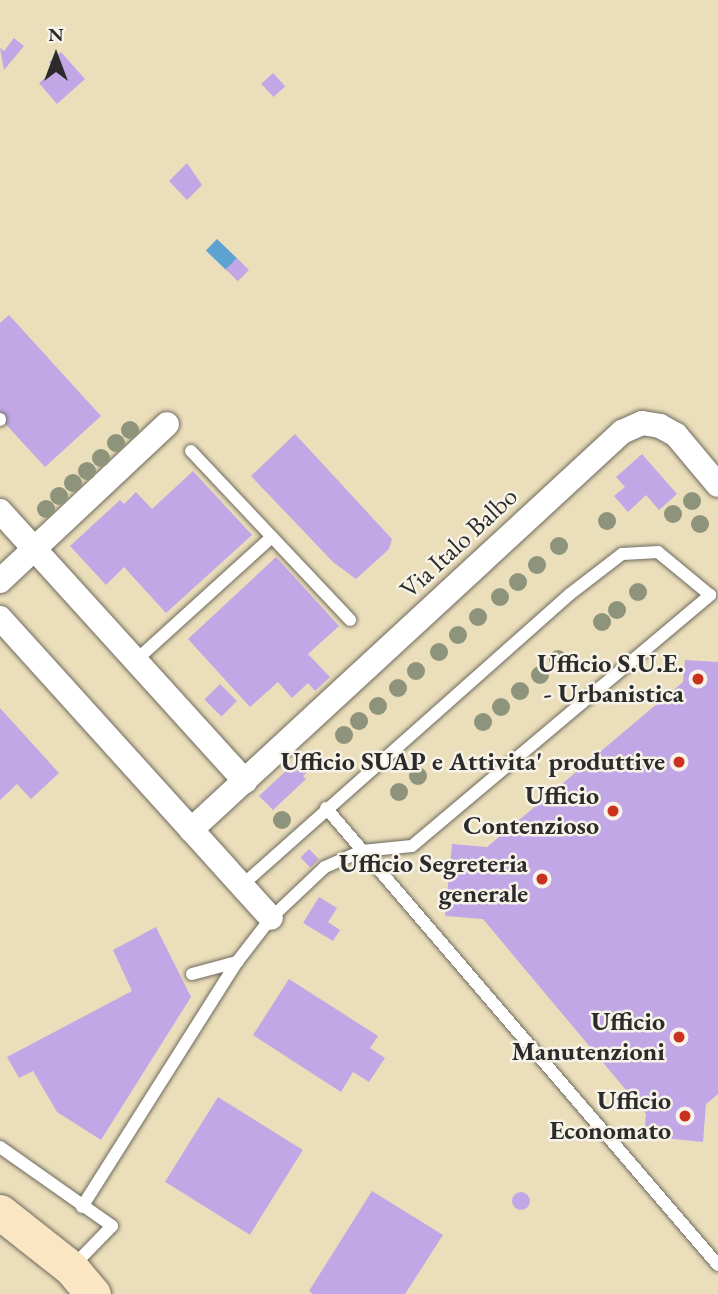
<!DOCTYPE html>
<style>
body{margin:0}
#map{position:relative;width:718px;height:1294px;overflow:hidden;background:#ebdebb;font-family:"EB Garamond",serif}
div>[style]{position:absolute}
.water>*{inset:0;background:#5ca3d2;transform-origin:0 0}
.building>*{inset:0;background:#c1a7e5;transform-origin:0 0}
.round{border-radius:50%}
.roads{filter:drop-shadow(0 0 2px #6e6a5d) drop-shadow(0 0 2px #6e6a5d)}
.service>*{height:12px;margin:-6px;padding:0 6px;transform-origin:6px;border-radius:6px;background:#fff}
.minor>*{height:24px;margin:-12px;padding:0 12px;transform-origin:12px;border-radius:12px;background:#fff}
.secondary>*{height:35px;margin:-17.5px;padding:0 17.5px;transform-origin:17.5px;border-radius:17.5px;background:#fbe6c4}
.trees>*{width:18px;height:18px;margin:-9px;border-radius:50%;background:#8e937b}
.dots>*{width:19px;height:19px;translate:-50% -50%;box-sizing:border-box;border:4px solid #f7f3e8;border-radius:50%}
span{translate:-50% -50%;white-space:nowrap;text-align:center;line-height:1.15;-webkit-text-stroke:5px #f7f3e8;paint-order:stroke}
.street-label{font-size:26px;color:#2b2b2b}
.poi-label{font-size:26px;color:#2b2b2b;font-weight:700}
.right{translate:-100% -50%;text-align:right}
.north{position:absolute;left:21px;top:21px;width:70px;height:70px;-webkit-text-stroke:5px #f7f3e8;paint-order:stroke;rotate:0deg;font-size:19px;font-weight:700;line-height:28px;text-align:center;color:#2b2b2b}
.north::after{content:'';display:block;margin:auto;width:24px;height:32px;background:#2b2b2b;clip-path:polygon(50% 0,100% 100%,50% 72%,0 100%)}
</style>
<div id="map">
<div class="water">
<div style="left:217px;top:239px;width:28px;height:16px;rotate:44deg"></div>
</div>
<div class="building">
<div style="clip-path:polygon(14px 38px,24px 46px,4px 70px,0 48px,4px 51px)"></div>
<div style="clip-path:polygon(61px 52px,85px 79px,57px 104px,39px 83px,55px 69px,49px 62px)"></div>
<div style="left:273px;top:73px;width:18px;height:16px;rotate:47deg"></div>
<div style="clip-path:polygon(187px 163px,202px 185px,187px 200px,169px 181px)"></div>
<div style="left:237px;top:258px;width:17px;height:16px;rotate:45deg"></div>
<div style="clip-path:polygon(9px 315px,101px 416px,45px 467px,0 418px,0 323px)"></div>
<div style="clip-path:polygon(295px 434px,392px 539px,389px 549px,356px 579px,333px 562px,251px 476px)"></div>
<div style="clip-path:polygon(642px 454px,677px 494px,659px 510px,646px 495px,628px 512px,614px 496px,625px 487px,616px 477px)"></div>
<div style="clip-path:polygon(193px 471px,252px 535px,166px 613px,124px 567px,106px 585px,70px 546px,120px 500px,124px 504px,136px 492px,152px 509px)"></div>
<div style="clip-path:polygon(276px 557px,339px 626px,308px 654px,330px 677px,315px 691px,308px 683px,292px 698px,278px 682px,250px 707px,188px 639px)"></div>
<div style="clip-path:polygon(685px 660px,718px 662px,718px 1094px,706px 1104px,703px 1142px,644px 1136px,646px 1114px,483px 919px,445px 916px,452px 844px,487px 847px,683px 682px)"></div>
<div style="left:220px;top:684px;width:24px;height:22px;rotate:45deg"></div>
<div style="clip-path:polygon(0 708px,59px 773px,31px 799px,17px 784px,0 800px)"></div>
<div style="clip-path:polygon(303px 762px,310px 770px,303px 776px,306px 779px,273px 810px,259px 796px,288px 769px,291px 773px)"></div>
<div style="left:309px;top:849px;width:14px;height:12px;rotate:45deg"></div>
<div style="clip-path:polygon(319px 897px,337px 908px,328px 922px,340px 930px,333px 941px,303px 923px)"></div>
<div style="clip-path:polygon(156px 927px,191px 997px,101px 1140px,57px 1112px,33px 1071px,19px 1078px,7px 1057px,132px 991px,113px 950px)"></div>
<div style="clip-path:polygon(289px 979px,378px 1036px,370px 1048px,385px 1058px,369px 1082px,353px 1072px,341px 1092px,253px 1035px)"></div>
<div style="left:218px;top:1097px;width:100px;height:100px;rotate:32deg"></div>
<div style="clip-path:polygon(372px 1191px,443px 1235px,405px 1294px,313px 1294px,309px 1291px)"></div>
<div class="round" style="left:512px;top:1192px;width:18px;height:18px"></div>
</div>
<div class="roads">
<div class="service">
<div style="left:0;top:420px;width:1px;rotate:-90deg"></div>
<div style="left:191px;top:451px;width:232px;rotate:46.7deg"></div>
<div style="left:134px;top:662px;width:186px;rotate:-42.2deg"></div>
<div style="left:326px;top:808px;width:602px;rotate:49.38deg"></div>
<div style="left:192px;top:974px;width:47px;rotate:-14.9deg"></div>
<div style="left:237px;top:962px;width:56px;rotate:-52.3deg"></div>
<div style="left:271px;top:918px;width:74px;rotate:-43.4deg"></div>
<div style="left:325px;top:867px;width:40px;rotate:-23.4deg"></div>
<div style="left:362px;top:851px;width:50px;rotate:-5.7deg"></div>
<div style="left:412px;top:846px;width:390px;rotate:-40.1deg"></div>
<div style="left:710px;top:595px;width:67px;rotate:-140.4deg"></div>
<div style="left:658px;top:552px;width:36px;rotate:177deg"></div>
<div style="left:622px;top:554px;width:66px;rotate:142.4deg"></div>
<div style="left:570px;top:594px;width:440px;rotate:138.4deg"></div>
<div style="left:0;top:1147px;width:137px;rotate:35.2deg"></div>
<div style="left:112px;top:1226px;width:56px;rotate:134.3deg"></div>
<div style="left:82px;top:1207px;width:290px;rotate:-57.7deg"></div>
</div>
<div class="minor">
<div style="left:0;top:511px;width:365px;rotate:47.8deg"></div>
<div style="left:0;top:581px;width:229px;rotate:-43.2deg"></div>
<div style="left:0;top:618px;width:404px;rotate:47.9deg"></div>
<div style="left:191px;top:830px;width:587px;rotate:-42.72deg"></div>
<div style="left:622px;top:432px;width:22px;rotate:-24deg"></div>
<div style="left:642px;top:423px;width:18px;rotate:9deg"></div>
<div style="left:660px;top:426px;width:18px;rotate:29deg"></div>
<div style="left:676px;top:435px;width:65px;rotate:50deg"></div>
</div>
<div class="secondary">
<div style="left:0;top:1212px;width:90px;rotate:38.3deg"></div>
<div style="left:71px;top:1268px;width:34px;rotate:50deg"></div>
</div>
</div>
<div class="trees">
<div style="left:130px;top:430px"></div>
<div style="left:116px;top:443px"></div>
<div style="left:101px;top:458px"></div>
<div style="left:87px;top:471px"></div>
<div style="left:73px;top:483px"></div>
<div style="left:59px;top:496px"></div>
<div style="left:692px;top:501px"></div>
<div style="left:46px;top:509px"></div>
<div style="left:673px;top:514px"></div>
<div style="left:607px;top:521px"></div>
<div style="left:700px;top:524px"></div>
<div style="left:559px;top:546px"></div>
<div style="left:537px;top:565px"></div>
<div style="left:518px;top:582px"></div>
<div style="left:638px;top:592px"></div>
<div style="left:500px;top:597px"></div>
<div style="left:617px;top:610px"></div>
<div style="left:478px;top:617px"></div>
<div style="left:602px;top:622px"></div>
<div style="left:458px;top:635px"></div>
<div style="left:439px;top:652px"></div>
<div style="left:558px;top:659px"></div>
<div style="left:416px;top:671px"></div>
<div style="left:540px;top:675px"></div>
<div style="left:398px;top:688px"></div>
<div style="left:520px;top:691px"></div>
<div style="left:378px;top:706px"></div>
<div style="left:501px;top:707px"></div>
<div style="left:359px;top:721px"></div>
<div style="left:483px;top:722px"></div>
<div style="left:344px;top:735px"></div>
<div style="left:418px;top:776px"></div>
<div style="left:399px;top:792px"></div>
<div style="left:282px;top:820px"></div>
</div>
<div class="dots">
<div style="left:698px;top:679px;background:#c8321e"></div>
<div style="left:679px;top:762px;background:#c8321e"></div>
<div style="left:613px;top:811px;background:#c8321e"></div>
<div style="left:542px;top:879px;background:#c8321e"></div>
<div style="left:679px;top:1037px;background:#c8321e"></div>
<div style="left:685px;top:1116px;background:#c8321e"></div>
</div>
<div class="street-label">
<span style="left:459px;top:543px;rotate:-43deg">Via Italo Balbo</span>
</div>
<div class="poi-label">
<span class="right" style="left:684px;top:679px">Ufficio S.U.E.<br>- Urbanistica</span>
<span class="right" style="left:665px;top:762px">Ufficio SUAP e Attivita' produttive</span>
<span class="right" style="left:599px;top:811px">Ufficio<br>Contenzioso</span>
<span class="right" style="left:528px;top:879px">Ufficio Segreteria<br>generale</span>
<span class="right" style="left:665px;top:1037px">Ufficio<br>Manutenzioni</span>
<span class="right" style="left:671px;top:1116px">Ufficio<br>Economato</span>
</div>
<div class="north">N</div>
</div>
